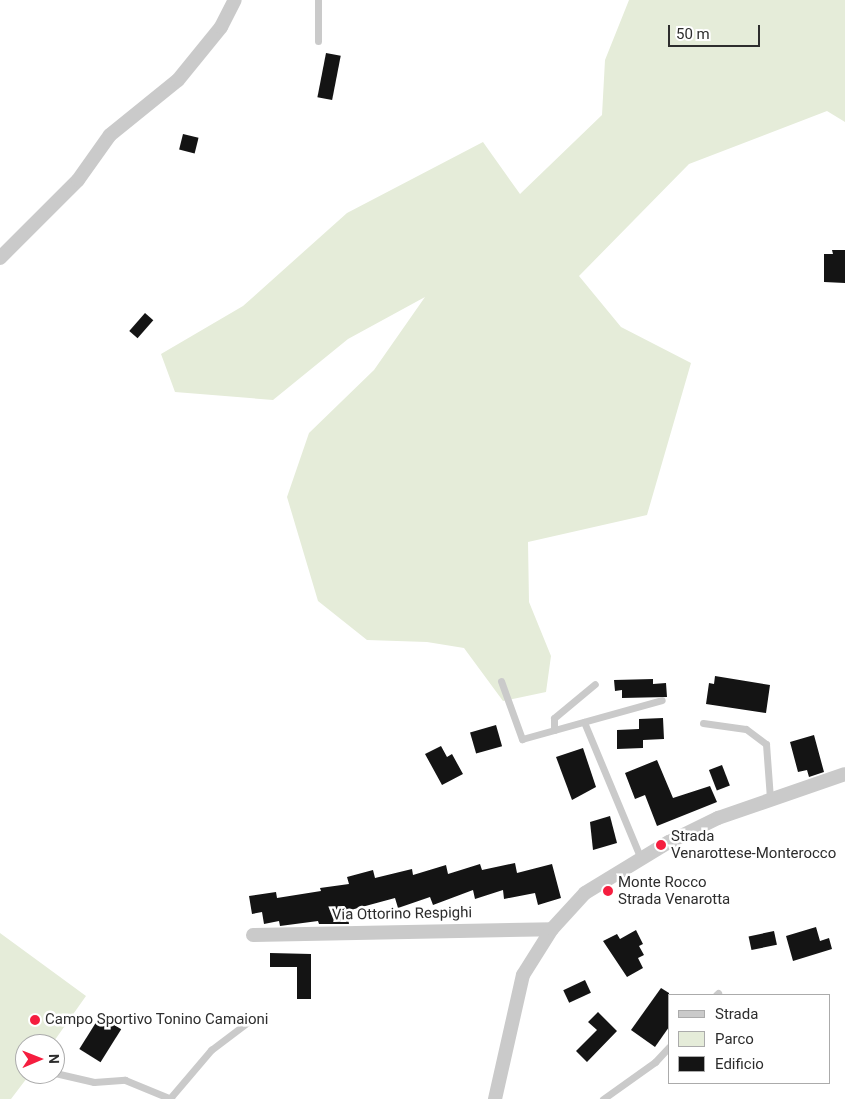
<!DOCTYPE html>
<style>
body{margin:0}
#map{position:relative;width:845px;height:1099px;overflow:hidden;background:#fff;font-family:Roboto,sans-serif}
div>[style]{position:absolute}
.green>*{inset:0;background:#e5ecd9}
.building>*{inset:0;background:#141414;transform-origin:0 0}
.lane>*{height:7px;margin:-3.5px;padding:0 3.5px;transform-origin:3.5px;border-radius:3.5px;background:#cacaca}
.street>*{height:14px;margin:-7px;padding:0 7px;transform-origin:7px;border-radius:7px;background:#cacaca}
.dots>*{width:14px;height:14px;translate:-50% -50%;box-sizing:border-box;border:2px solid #fff;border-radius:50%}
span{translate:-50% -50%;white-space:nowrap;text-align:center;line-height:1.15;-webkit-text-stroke:5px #fff;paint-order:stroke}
.poi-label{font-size:15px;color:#2d2d2d}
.left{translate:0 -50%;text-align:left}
.street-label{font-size:15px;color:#2d2d2d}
.legend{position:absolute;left:668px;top:994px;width:162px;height:90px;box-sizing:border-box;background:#fff;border:1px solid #ababab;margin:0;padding:6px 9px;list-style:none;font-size:15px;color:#2d2d2d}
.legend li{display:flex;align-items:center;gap:10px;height:25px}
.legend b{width:25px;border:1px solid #ababab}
.north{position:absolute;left:15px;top:1034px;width:50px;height:50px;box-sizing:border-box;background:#fff;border:1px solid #ababab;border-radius:50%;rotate:89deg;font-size:14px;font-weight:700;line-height:20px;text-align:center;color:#2d2d2d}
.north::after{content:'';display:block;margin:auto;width:18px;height:22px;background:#f51e3f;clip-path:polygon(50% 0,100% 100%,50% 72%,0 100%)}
.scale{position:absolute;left:668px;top:25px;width:92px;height:22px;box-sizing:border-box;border:2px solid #2d2d2d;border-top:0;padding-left:6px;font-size:15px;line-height:18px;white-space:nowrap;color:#2d2d2d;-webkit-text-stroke:4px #fff;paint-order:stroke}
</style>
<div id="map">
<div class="green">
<div style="clip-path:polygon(629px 0,845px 0,845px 122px,827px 111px,689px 164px,579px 276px,621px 327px,691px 363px,647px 515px,528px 542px,529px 602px,551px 656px,546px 692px,503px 701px,464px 648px,427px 642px,367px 640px,318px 601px,287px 497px,309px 433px,374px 370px,425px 297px,348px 339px,273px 400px,175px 392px,161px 354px,243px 306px,347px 213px,483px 142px,520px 194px,602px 115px,605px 60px)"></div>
<div style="clip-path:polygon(0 933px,86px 996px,52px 1044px,25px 1044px,25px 1074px,30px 1074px,11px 1099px,0 1099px)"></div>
</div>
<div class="building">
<div style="left:326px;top:53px;width:15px;height:45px;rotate:11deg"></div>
<div style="left:183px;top:134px;width:16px;height:16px;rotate:14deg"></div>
<div style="clip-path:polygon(832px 250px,845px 250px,845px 283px,824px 282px,824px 254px,833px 254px)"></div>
<div style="left:145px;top:313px;width:11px;height:24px;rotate:41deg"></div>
<div style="clip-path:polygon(715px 676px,770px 685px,766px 713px,706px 704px,709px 683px,714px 684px)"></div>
<div style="clip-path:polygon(653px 679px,653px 684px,666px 683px,667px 697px,622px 698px,622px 690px,615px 691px,614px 680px)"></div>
<div style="clip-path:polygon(663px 718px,664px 739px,643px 740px,643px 748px,617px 749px,617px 730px,639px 729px,639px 719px)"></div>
<div style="left:496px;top:725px;width:22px;height:27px;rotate:74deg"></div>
<div style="clip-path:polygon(814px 735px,824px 772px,809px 777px,807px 770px,798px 772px,790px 742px)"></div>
<div style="clip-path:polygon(441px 746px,447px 757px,452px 754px,463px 774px,442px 785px,425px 754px)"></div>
<div style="clip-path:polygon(583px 748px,596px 787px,572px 800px,556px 757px)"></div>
<div style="clip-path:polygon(657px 760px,673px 798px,710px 786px,717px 802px,657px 826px,645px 795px,635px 799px,625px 773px)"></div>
<div style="left:722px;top:765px;width:22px;height:14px;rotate:69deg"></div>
<div style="clip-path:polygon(610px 816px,617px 843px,593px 850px,590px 822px)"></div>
<div style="clip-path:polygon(515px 863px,517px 873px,552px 864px,561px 898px,538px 905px,535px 893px,504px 899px,503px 890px,475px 899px,473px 890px,433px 905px,430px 897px,398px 908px,395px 898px,347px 911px,349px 924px,319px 924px,318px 921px,280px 926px,279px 921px,264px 924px,262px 912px,252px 914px,249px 896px,276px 892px,277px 898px,321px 891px,320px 888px,349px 884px,347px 877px,373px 870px,375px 878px,412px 869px,413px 875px,446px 865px,448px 874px,480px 864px,482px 870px)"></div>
<div style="clip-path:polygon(816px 927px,820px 941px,829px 938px,832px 949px,793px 961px,786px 936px)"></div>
<div style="clip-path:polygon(636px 930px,643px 944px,639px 946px,644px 955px,638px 958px,643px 968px,627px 977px,603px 941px,617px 934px,620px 939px)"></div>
<div style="left:774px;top:931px;width:14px;height:26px;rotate:78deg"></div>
<div style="clip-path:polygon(270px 953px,311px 954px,311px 999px,297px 999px,297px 967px,270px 967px)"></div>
<div style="left:585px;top:980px;width:14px;height:24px;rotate:65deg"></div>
<div style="clip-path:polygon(661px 988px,669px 993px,669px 1027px,655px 1047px,631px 1030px)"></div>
<div style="clip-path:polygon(598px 1012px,617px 1031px,587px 1062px,576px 1051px,597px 1030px,588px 1022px)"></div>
<div style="left:100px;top:1016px;width:25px;height:39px;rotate:32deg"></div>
</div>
<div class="lane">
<div style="left:318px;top:0;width:41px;rotate:90deg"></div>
<div style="left:501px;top:681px;width:62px;rotate:70.1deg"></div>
<div style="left:522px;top:739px;width:145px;rotate:-15.6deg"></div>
<div style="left:584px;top:722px;width:148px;rotate:67.4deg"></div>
<div style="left:703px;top:723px;width:43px;rotate:7.9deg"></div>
<div style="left:746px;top:729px;width:25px;rotate:37deg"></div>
<div style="left:766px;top:744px;width:54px;rotate:85.8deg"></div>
<div style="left:554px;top:730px;width:12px;rotate:-90deg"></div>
<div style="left:554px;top:718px;width:53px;rotate:-39.7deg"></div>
<div style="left:716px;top:995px;width:3px;rotate:-45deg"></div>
<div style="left:55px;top:1073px;width:40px;rotate:13deg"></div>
<div style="left:94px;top:1082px;width:31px;rotate:-4deg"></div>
<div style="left:125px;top:1080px;width:50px;rotate:22.4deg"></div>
<div style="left:171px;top:1097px;width:62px;rotate:-49.6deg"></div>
<div style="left:211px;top:1050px;width:46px;rotate:-37.1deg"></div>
<div style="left:603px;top:1099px;width:64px;rotate:-35.4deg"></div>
<div style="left:655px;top:1062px;width:21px;rotate:-47deg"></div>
</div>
<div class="street">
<div style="left:0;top:258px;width:110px;rotate:-45deg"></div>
<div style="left:78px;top:180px;width:55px;rotate:-54.6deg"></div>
<div style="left:110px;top:135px;width:87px;rotate:-39deg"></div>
<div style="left:178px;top:80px;width:68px;rotate:-50.9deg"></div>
<div style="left:221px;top:27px;width:30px;rotate:-63deg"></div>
<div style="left:253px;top:935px;width:299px;rotate:-1.1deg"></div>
<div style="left:495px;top:1099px;width:127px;rotate:-77.3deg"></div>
<div style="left:523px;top:975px;width:54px;rotate:-57.8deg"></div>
<div style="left:552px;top:929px;width:49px;rotate:-47.5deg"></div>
<div style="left:585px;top:893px;width:98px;rotate:-31.3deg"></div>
<div style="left:669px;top:842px;width:55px;rotate:-26.1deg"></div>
<div style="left:718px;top:818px;width:134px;rotate:-19.1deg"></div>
</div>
<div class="dots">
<div style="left:661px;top:845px;background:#f51e3f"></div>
<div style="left:608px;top:891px;background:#f51e3f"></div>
<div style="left:35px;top:1020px;background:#f51e3f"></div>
</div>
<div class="poi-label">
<span class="left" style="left:671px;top:845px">Strada<br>Venarottese-Monterocco</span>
<span class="left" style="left:618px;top:891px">Monte Rocco<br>Strada Venarotta</span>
<span class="left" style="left:45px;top:1020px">Campo Sportivo Tonino Camaioni</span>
</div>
<div class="street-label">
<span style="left:402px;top:914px;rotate:-1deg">Via Ottorino Respighi</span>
</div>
<ul class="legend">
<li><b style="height:6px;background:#cacaca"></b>Strada</li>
<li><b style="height:14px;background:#e5ecd9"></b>Parco</li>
<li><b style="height:14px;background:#141414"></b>Edificio</li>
</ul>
<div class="north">N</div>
<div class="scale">50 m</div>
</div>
